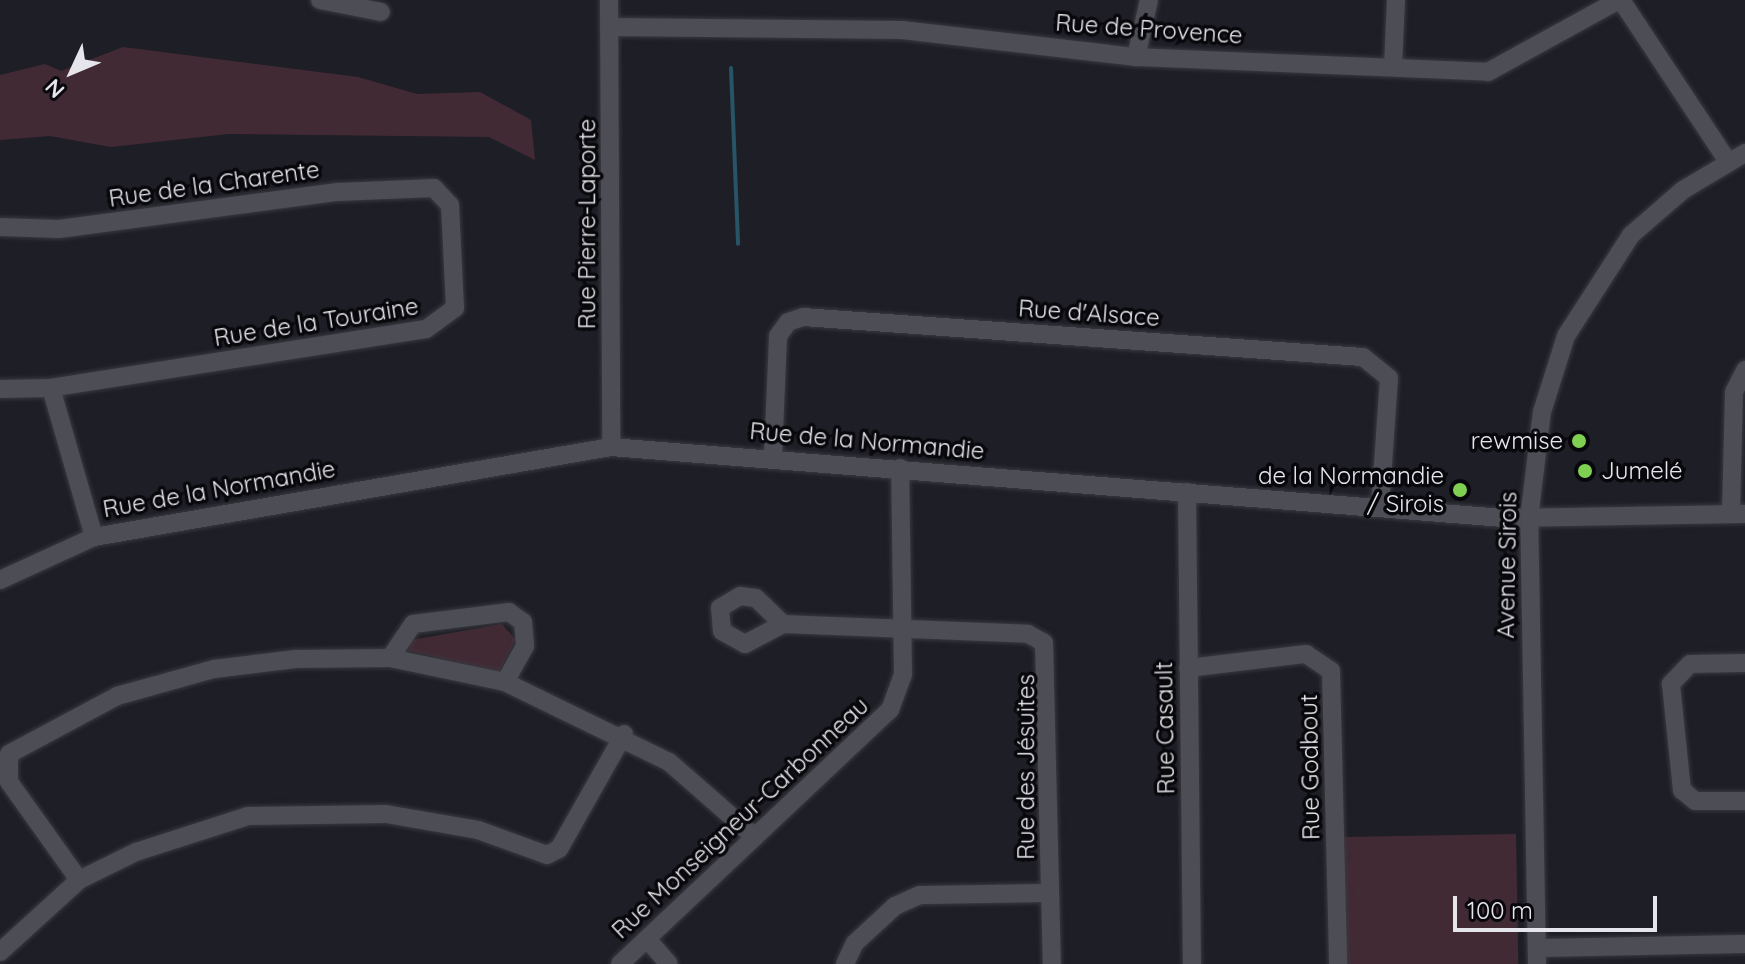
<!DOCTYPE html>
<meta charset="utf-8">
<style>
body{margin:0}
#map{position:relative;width:1745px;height:964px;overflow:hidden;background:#1e1e26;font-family:Quicksand,sans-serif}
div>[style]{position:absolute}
.green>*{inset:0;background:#422a35;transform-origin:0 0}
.stream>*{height:4px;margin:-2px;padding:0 2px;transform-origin:2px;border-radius:2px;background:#275467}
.roads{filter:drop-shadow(0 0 2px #39393f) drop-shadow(0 0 2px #39393f)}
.minor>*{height:18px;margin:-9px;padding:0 9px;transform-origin:9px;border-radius:9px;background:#4d4d56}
.dots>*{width:22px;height:22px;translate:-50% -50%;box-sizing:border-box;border:4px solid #08080c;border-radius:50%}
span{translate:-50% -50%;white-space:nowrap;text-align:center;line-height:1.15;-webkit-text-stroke:7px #08080c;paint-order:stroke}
.street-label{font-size:24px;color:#e5e5eb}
.poi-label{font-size:24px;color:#e5e5eb}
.right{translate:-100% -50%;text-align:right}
.left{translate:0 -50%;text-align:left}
.north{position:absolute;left:32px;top:32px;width:80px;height:80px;-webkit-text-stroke:6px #08080c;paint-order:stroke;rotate:226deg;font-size:22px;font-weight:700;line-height:32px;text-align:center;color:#e5e5eb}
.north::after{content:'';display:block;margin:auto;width:28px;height:36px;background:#e5e5eb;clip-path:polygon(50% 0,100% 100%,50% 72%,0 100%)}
.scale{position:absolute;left:1453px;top:896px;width:204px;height:36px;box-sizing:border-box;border:4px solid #e5e5eb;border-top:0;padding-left:10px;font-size:24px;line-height:28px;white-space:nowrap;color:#e5e5eb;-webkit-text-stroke:6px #08080c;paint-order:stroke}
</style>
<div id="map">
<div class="green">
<i style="clip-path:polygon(123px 47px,358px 77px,417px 94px,480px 92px,531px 120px,535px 160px,489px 137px,228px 134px,111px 147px,50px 136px,0 140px,0 75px,45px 64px,61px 71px)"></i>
<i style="clip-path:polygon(502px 624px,516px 640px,499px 672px,408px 651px,411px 640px)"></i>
<i style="left:1516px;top:834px;width:130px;height:172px;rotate:89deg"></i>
</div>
<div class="stream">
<i style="left:731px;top:68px;width:176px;rotate:87.7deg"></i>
</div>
<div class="roads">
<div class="minor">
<i style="left:320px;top:0;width:62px;rotate:11.1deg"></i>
<i style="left:609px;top:0;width:447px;rotate:89.7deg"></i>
<i style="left:1621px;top:0;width:192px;rotate:56.5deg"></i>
<i style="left:609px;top:27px;width:293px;rotate:0.6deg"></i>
<i style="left:902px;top:30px;width:236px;rotate:6.6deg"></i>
<i style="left:1136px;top:57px;width:352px;rotate:2.4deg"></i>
<i style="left:1488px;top:72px;width:149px;rotate:-28.8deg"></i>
<i style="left:1136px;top:57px;width:58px;rotate:-77.2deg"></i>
<i style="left:1393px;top:66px;width:66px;rotate:-87.4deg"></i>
<i style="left:0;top:227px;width:59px;rotate:1.9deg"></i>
<i style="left:59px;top:229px;width:281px;rotate:-7.6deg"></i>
<i style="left:338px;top:192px;width:96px;rotate:-2.4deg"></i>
<i style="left:434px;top:188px;width:23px;rotate:47deg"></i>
<i style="left:450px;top:205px;width:103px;rotate:87.2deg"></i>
<i style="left:455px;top:308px;width:36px;rotate:144deg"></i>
<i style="left:426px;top:329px;width:380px;rotate:171.1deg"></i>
<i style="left:51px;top:388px;width:51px;rotate:178.9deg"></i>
<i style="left:51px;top:388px;width:155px;rotate:73.9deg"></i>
<i style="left:773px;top:456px;width:120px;rotate:-87.6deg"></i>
<i style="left:778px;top:336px;width:17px;rotate:-54deg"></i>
<i style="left:788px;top:322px;width:16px;rotate:-18deg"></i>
<i style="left:803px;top:317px;width:561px;rotate:4.09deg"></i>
<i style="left:1363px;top:357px;width:33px;rotate:39deg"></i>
<i style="left:1389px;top:378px;width:128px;rotate:94deg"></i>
<i style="left:1187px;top:492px;width:472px;rotate:89.4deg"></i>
<i style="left:1731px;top:514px;width:122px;rotate:-88.6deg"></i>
<i style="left:1734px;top:392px;width:25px;rotate:-63deg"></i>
<i style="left:0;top:580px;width:103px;rotate:-24.6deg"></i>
<i style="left:94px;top:537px;width:525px;rotate:-9.88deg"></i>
<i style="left:611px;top:447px;width:896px;rotate:4.55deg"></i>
<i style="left:1504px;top:518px;width:241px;rotate:-1deg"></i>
<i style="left:783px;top:624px;width:43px;rotate:152.2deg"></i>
<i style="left:745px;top:644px;width:26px;rotate:-151deg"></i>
<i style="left:722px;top:631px;width:23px;rotate:-95deg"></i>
<i style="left:720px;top:608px;width:23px;rotate:-31deg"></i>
<i style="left:740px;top:596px;width:16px;rotate:7deg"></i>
<i style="left:756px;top:598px;width:37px;rotate:44deg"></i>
<i style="left:783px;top:624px;width:245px;rotate:2.3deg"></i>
<i style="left:1028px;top:634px;width:18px;rotate:29deg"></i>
<i style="left:1044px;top:643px;width:321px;rotate:88.6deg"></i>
<i style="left:390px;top:658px;width:41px;rotate:-55.9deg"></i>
<i style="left:413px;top:624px;width:97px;rotate:-7.1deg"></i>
<i style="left:509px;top:612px;width:17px;rotate:36deg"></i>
<i style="left:523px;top:622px;width:24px;rotate:85deg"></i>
<i style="left:525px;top:646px;width:41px;rotate:119.1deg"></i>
<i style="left:1745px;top:663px;width:55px;rotate:179deg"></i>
<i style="left:1690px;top:664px;width:28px;rotate:134deg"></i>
<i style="left:1671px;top:684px;width:107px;rotate:84.1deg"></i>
<i style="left:1682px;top:790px;width:17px;rotate:40deg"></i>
<i style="left:1695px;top:801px;width:50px"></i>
<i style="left:1188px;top:668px;width:119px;rotate:-6.8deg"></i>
<i style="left:1306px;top:654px;width:30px;rotate:34deg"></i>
<i style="left:1331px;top:671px;width:293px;rotate:88.6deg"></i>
<i style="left:79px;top:880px;width:120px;rotate:-125.5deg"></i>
<i style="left:9px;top:782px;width:28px;rotate:-90deg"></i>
<i style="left:9px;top:754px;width:123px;rotate:-28.2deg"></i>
<i style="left:117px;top:696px;width:101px;rotate:-15.6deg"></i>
<i style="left:214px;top:669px;width:82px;rotate:-7deg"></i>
<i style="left:295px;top:659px;width:95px;rotate:-0.6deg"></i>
<i style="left:390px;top:658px;width:117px;rotate:11.8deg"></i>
<i style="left:505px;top:682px;width:182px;rotate:26deg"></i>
<i style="left:669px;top:762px;width:114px;rotate:41.1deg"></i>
<i style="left:647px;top:939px;width:33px;rotate:49deg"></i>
<i style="left:1537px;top:948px;width:208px;rotate:-1.1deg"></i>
<i style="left:0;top:952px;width:107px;rotate:-42.3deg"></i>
<i style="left:79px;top:880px;width:64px;rotate:-26.2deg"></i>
<i style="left:136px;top:852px;width:118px;rotate:-17.8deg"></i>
<i style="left:248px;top:816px;width:138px;rotate:-0.8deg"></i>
<i style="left:386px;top:814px;width:93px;rotate:9.9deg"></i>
<i style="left:478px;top:830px;width:73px;rotate:19.9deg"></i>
<i style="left:547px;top:855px;width:13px;rotate:-27deg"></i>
<i style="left:559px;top:849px;width:132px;rotate:-60.5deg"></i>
<i style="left:620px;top:964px;width:371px;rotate:-43.3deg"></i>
<i style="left:890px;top:710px;width:37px;rotate:-70deg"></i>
<i style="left:903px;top:675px;width:207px;rotate:-90.8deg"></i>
<i style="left:845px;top:964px;width:23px;rotate:-65deg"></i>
<i style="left:855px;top:943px;width:54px;rotate:-42.8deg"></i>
<i style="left:895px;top:906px;width:27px;rotate:-24deg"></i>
<i style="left:920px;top:895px;width:130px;rotate:-0.9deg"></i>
<i style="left:1537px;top:964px;width:445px;rotate:-91deg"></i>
<i style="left:1529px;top:519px;width:108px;rotate:-83.1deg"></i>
<i style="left:1542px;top:412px;width:80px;rotate:-72.5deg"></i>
<i style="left:1566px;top:336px;width:120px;rotate:-57.2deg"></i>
<i style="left:1631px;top:235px;width:69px;rotate:-40.9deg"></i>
<i style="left:1683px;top:190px;width:72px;rotate:-30.8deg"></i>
</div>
</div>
<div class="dots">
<i style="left:1579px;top:441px;background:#7fd052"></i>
<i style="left:1585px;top:471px;background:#7fd052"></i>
<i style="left:1460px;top:490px;background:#7fd052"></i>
</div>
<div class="street-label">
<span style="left:1149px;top:29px;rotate:4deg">Rue de Provence</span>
<span style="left:214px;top:184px;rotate:-8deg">Rue de la Charente</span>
<span style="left:587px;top:224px;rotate:-90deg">Rue Pierre-Laporte</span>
<span style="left:1089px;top:313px;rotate:4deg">Rue d'Alsace</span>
<span style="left:316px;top:322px;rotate:-9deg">Rue de la Touraine</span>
<span style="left:867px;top:441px;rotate:5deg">Rue de la Normandie</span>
<span style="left:219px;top:489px;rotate:-10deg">Rue de la Normandie</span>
<span style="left:1507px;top:565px;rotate:-89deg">Avenue Sirois</span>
<span style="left:1165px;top:728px;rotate:-91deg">Rue Casault</span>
<span style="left:1026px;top:767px;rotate:-90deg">Rue des Jésuites</span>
<span style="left:1310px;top:767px;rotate:-91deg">Rue Godbout</span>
<span style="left:740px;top:818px;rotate:-43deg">Rue Monseigneur-Carbonneau</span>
</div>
<div class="poi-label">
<span class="right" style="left:1563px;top:441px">rewmise</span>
<span class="left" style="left:1601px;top:471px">Jumelé</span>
<span class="right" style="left:1444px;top:490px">de la Normandie<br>/ Sirois</span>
</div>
<div class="north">N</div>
<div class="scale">100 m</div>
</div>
